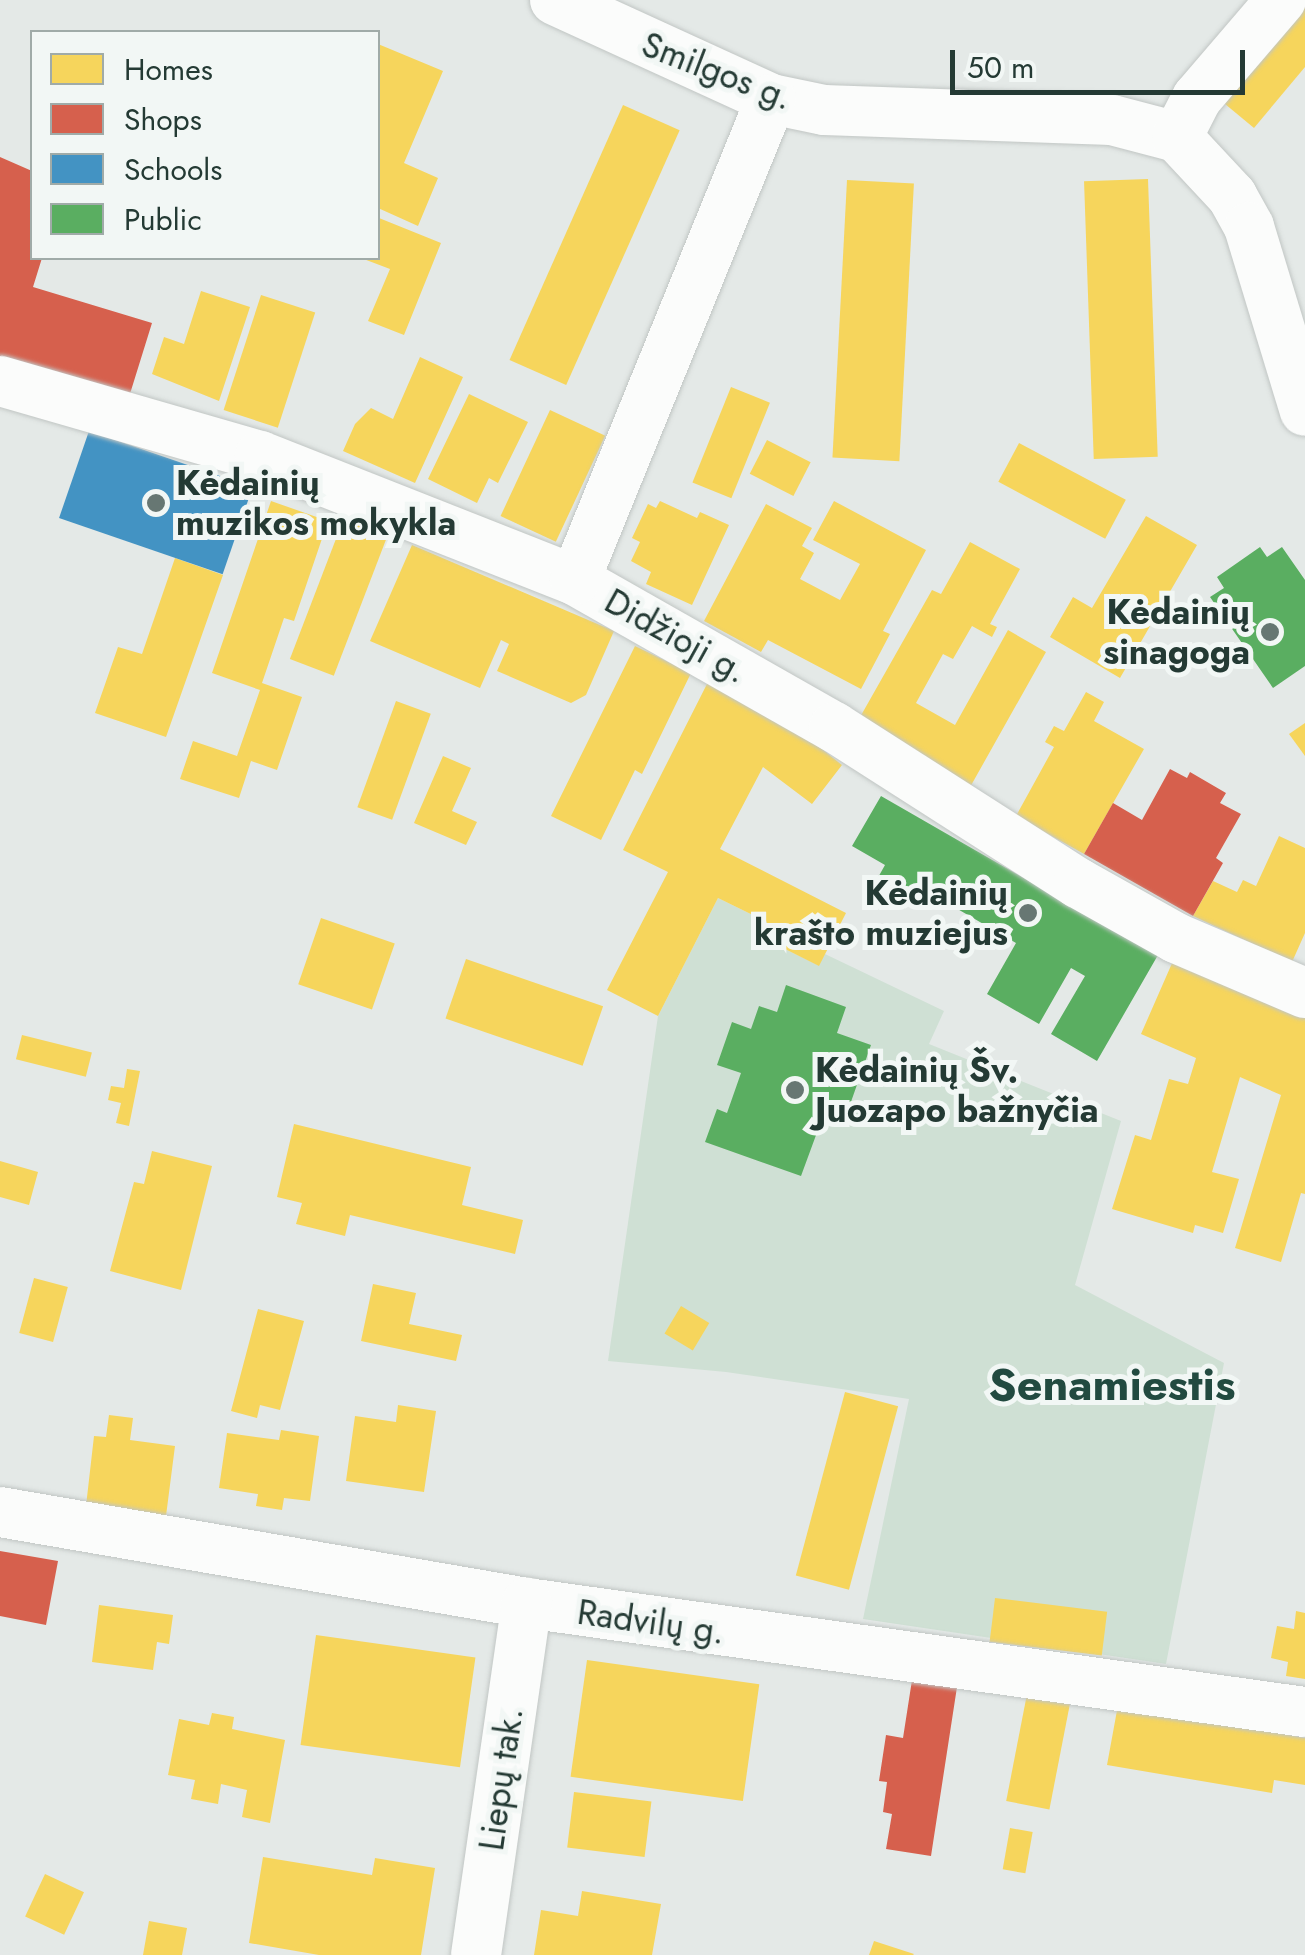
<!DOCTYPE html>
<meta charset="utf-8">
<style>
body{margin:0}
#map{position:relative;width:1305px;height:1955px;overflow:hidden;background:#e4e9e7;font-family:Jost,sans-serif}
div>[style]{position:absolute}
.green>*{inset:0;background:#cfe0d4}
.homes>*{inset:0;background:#f6d55c;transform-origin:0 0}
.shops>*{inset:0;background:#d6604d}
.schools>*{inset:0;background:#4393c3;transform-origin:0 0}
.public>*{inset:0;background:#5aae61}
.roads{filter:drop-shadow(0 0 2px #c1c6c4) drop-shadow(0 0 2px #c1c6c4)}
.minor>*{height:50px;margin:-25px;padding:0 25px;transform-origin:25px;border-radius:25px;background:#fbfcfb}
.dots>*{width:28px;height:28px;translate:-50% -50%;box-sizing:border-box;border:5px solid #f2f7f5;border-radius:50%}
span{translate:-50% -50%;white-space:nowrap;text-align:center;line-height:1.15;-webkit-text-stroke:10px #f2f7f5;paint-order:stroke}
.street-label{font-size:35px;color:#243a34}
.poi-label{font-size:35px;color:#243a34;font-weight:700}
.left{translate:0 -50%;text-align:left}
.right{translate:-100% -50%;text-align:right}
.district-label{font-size:45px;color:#224a40;font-weight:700}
.legend{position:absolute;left:30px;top:30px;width:350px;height:230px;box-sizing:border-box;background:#f2f7f5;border:2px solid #a0aba8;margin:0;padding:12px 18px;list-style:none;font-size:30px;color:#243a34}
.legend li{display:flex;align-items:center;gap:20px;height:50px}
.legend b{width:50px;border:2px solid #a0aba8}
.scale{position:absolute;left:950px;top:50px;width:295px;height:45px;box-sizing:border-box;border:5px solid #243a34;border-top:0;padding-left:12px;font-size:30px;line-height:35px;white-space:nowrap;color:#243a34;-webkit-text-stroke:8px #f2f7f5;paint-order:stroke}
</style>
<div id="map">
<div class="green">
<i style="clip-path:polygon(718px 898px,767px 922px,760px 937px,818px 965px,825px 954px,944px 1011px,929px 1044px,1121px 1121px,1075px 1285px,1224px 1363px,1166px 1664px,863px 1619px,909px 1399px,726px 1372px,608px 1361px,658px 1016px)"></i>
</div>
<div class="homes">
<i style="clip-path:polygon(1305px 0,1305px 67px,1254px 128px,1219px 99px)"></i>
<i style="clip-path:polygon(378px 44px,443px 71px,404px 163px,438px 178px,418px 226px,378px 208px)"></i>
<i style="left:623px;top:105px;width:62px;height:279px;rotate:24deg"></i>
<i style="left:1148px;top:179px;width:278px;height:64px;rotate:88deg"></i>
<i style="left:847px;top:180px;width:67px;height:278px;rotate:3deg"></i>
<i style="clip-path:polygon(379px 218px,441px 243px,404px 335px,368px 321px,390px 269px,361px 258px,378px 258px)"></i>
<i style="clip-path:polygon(201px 291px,250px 307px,219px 401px,152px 374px,164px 337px,184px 344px)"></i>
<i style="left:261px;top:295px;width:57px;height:121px;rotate:18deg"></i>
<i style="clip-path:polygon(420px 357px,463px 377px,415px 483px,343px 451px,355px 424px,371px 408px,393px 419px)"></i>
<i style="left:731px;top:387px;width:42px;height:103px;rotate:22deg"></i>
<i style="clip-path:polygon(469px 394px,528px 422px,498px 483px,489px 478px,477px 503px,428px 479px)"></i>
<i style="left:550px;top:410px;width:61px;height:117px;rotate:25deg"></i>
<i style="left:767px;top:440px;width:49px;height:38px;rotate:27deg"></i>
<i style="left:1019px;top:443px;width:121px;height:44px;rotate:28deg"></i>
<i style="clip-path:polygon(271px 501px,328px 521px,294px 621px,284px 618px,262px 683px,302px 697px,277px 770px,251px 761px,239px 798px,180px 779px,193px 741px,237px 756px,260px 690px,212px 673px)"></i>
<i style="clip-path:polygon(660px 501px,697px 518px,700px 512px,729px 525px,692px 605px,646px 584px,651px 572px,631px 561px,640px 542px,632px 538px,648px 504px,656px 508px)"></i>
<i style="clip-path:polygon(834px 501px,926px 550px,883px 631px,890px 634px,861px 689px,768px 640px,761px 652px,704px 621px,766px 504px,812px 528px,802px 546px,814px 553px,800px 579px,840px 600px,860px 564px,813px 540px)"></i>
<i style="clip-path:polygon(1146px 516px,1197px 545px,1120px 678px,1050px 637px,1073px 597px,1092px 608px)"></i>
<i style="left:344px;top:518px;width:47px;height:151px;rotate:21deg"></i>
<i style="clip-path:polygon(970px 542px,1020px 569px,990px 624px,997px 627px,992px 637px,972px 626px,953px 659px,943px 654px,916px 703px,955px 725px,1008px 630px,1046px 652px,969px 789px,855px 726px,932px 590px,941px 594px)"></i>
<i style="clip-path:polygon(412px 545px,614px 631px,586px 695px,571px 703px,497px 671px,509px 644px,501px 640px,480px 688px,370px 641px)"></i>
<i style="clip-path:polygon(175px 558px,223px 575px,166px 737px,95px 713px,118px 647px,142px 654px)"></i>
<i style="clip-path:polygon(635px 646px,691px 673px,642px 774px,635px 770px,601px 840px,551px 816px)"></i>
<i style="clip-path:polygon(708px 682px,789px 723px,842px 765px,812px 804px,763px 767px,720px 849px,846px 913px,819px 966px,759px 936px,767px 922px,718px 898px,658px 1016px,607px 990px,668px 872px,623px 850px)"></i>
<i style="clip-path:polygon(1086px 692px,1104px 702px,1094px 721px,1144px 749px,1084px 854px,1016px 816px,1054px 747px,1045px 742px,1054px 726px,1064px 731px)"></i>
<i style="left:396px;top:701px;width:37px;height:113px;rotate:20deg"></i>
<i style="clip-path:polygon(1305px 723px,1305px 756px,1289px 734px)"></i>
<i style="clip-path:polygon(443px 756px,471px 768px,452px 811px,477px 822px,466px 845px,414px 823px)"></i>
<i style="clip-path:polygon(1279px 836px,1305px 848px,1305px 933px,1292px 962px,1193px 916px,1213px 881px,1237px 892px,1243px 880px,1256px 886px)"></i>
<i style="left:321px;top:918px;width:78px;height:70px;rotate:19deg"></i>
<i style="left:466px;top:959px;width:145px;height:63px;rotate:19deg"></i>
<i style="clip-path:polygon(1173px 961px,1305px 1017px,1305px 1194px,1301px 1193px,1281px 1262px,1235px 1248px,1281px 1095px,1240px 1077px,1212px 1172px,1239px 1179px,1223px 1233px,1195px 1225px,1193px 1233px,1112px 1209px,1135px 1135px,1151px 1140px,1169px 1079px,1188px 1084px,1196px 1058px,1141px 1034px)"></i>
<i style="left:22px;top:1035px;width:72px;height:25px;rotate:14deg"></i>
<i style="clip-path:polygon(127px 1069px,140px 1071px,129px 1126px,116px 1123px,121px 1103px,108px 1100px,111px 1086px,124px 1088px)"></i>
<i style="clip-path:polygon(294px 1124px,471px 1167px,462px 1205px,523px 1220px,515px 1254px,350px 1215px,345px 1236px,296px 1224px,302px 1203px,277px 1197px)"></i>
<i style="clip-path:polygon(152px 1151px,212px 1166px,181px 1290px,110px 1271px,134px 1182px,144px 1184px)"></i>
<i style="clip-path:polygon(0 1161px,38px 1172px,29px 1205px,0 1197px)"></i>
<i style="left:34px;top:1278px;width:35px;height:57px;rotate:15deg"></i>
<i style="clip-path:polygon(373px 1284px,416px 1293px,409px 1324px,462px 1335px,456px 1361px,361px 1341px)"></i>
<i style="left:681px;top:1306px;width:33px;height:32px;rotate:31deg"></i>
<i style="clip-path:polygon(258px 1309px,304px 1321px,280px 1410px,260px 1405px,257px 1418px,231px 1411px)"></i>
<i style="left:845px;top:1392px;width:55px;height:190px;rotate:15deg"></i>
<i style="clip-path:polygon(398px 1405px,436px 1411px,424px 1492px,346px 1481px,355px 1416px,396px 1422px)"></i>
<i style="clip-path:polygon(109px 1415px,133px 1418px,130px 1440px,175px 1446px,166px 1516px,86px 1506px,94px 1436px,106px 1437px)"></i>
<i style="clip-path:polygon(281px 1430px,319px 1436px,310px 1501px,284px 1498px,282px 1510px,256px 1506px,258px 1494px,219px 1488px,227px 1433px,279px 1440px)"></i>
<i style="left:995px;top:1598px;width:113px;height:44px;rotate:7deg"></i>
<i style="clip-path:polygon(99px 1605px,173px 1615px,169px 1644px,157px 1642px,153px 1670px,92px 1662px)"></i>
<i style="clip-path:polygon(1296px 1611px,1305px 1613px,1305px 1679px,1286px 1676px,1288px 1662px,1271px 1658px,1277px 1626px,1294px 1629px)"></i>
<i style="left:316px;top:1635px;width:161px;height:111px;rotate:8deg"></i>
<i style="left:587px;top:1660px;width:174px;height:118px;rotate:8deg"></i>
<i style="left:1027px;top:1694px;width:44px;height:109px;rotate:11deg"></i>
<i style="clip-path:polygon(1118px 1705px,1305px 1738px,1305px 1785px,1274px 1780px,1272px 1793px,1107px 1765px)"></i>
<i style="clip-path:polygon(212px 1713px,234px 1717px,232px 1729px,285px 1740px,270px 1823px,242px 1817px,247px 1790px,221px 1784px,218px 1804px,191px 1799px,195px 1780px,168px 1775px,179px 1719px,209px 1725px)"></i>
<i style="left:574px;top:1792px;width:78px;height:56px;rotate:7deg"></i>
<i style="left:1010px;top:1828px;width:23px;height:42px;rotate:10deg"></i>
<i style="clip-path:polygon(263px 1857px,372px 1875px,375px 1858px,435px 1868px,421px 1955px,319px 1955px,249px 1943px)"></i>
<i style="left:45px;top:1874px;width:43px;height:47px;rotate:25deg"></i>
<i style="clip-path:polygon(582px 1891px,661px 1904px,652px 1955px,534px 1955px,541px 1910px,578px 1916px)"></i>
<i style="clip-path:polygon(149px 1921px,187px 1928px,182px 1955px,143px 1955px)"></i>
<i style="clip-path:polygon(874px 1941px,914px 1954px,913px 1955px,869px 1955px)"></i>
</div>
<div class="shops">
<i style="clip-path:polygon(0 157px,32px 171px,32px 258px,42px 258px,33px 287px,152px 323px,129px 397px,0 357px)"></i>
<i style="clip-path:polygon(1170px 769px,1187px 778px,1190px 772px,1226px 793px,1220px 803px,1241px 814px,1216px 858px,1223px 863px,1193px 916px,1084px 854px,1113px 803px,1142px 820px)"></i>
<i style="clip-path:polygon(0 1551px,58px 1561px,46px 1625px,0 1616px)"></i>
<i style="clip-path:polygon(912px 1680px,957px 1687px,931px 1856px,886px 1849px,892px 1814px,883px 1812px,887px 1782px,879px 1781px,886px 1735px,903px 1738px)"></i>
</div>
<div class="schools">
<i style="left:89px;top:431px;width:173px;height:92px;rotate:19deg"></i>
</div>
<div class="public">
<i style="clip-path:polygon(1260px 547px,1267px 557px,1282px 547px,1305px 580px,1305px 666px,1273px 688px,1210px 597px,1224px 588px,1217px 577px)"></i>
<i style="clip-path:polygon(881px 796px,1158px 955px,1097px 1061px,1051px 1034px,1085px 976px,1071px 968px,1039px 1024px,987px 994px,1016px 943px,918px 886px,904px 909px,871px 890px,885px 865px,852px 846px)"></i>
<i style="clip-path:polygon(786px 985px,846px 1007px,837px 1033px,871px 1045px,846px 1116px,826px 1108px,801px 1176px,705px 1142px,717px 1109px,727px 1113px,741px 1073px,717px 1065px,732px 1022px,751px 1029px,759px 1006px,777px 1012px)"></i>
</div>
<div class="roads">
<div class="minor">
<i style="left:555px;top:0;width:238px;rotate:24.6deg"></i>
<i style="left:771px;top:99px;width:54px;rotate:11.7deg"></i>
<i style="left:824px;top:110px;width:288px;rotate:2deg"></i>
<i style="left:1112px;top:120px;width:67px;rotate:14.7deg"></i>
<i style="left:1177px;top:137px;width:81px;rotate:47deg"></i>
<i style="left:1232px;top:196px;width:35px;rotate:61deg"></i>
<i style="left:1249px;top:227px;width:192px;rotate:73.1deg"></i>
<i style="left:1177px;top:137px;width:44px;rotate:-62.9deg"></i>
<i style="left:1197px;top:98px;width:129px;rotate:-49.4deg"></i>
<i style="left:0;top:381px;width:271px;rotate:16.1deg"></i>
<i style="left:260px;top:456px;width:339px;rotate:21.5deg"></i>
<i style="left:575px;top:580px;width:298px;rotate:29.6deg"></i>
<i style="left:834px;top:727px;width:290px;rotate:32.6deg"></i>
<i style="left:1078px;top:883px;width:112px;rotate:29.3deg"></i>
<i style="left:1176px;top:938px;width:140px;rotate:23.1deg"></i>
<i style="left:575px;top:580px;width:519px;rotate:-67.83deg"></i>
<i style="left:0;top:1512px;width:535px;rotate:9.8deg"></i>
<i style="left:527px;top:1603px;width:786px;rotate:7.98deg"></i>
<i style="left:476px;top:1955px;width:356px;rotate:-81.8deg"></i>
</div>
</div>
<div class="dots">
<i style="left:156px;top:503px;background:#677773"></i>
<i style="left:1270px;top:632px;background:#677773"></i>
<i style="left:1028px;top:913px;background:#677773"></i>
<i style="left:795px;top:1090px;background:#677773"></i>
</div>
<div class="street-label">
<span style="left:717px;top:71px;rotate:21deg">Smilgos g.</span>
<span style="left:676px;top:636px;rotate:29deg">Didžioji g.</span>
<span style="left:651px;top:1622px;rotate:8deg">Radvilų g.</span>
<span style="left:501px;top:1779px;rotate:-82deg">Liepų tak.</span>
</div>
<div class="poi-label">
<span class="left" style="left:176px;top:503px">Kėdainių<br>muzikos mokykla</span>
<span class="right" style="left:1250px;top:632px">Kėdainių<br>sinagoga</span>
<span class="right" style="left:1008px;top:913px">Kėdainių<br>krašto muziejus</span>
<span class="left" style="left:815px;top:1090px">Kėdainių Šv.<br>Juozapo bažnyčia</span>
</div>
<div class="district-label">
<span style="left:1112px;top:1385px">Senamiestis</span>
</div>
<ul class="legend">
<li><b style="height:28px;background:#f6d55c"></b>Homes</li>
<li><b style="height:28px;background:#d6604d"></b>Shops</li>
<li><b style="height:28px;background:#4393c3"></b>Schools</li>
<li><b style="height:28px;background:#5aae61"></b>Public</li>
</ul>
<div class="scale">50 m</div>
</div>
